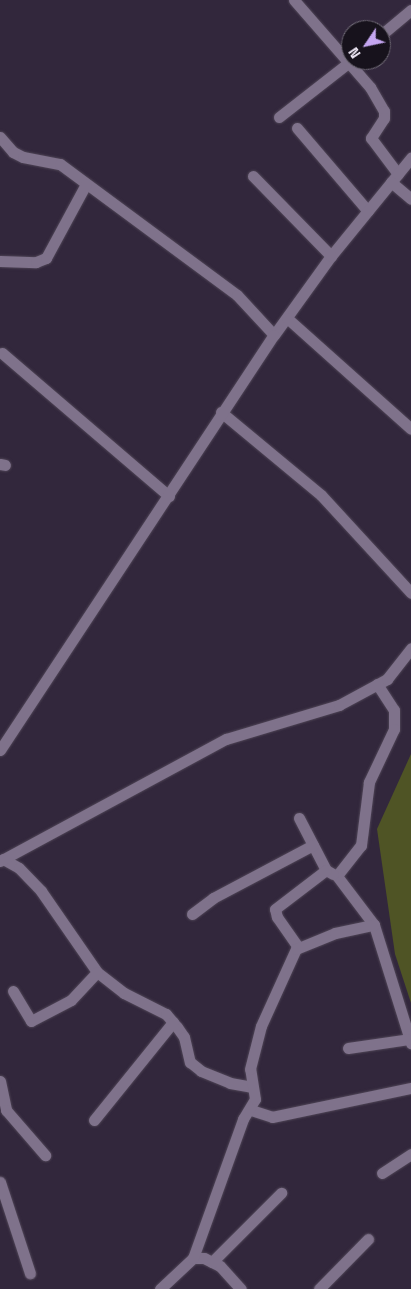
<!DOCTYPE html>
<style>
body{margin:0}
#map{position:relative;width:411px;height:1289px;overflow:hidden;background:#32273c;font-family:"Space Grotesk",sans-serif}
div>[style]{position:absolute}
.green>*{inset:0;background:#4f5425}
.roads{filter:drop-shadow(0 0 1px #4f4556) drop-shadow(0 0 1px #4f4556)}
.street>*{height:11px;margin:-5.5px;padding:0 5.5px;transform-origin:5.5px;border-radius:5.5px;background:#7f728b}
span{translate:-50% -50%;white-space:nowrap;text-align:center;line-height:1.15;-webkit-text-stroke:5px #17121c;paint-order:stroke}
.north{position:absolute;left:341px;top:20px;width:50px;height:50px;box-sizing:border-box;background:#17121c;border:1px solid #706a76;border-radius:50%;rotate:236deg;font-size:14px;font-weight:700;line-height:20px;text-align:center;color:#f5eefc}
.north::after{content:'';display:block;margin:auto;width:18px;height:22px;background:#c5a6f1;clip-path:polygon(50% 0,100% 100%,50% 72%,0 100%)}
</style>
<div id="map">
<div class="green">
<i style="clip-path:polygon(411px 754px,411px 1003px,395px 954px,377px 829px)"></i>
</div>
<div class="roads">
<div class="street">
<i style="left:294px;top:0;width:116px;rotate:48.9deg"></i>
<i style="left:370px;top:87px;width:28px;rotate:60deg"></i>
<i style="left:384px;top:111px;width:7px;rotate:90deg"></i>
<i style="left:384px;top:118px;width:24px;rotate:123deg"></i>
<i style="left:371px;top:138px;width:45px;rotate:53.1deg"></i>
<i style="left:381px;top:35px;width:39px;rotate:-40deg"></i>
<i style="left:279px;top:117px;width:93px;rotate:-38deg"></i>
<i style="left:297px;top:128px;width:109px;rotate:49.5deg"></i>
<i style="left:0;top:137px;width:20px;rotate:49deg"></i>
<i style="left:13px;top:152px;width:11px;rotate:27deg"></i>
<i style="left:23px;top:157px;width:38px;rotate:11deg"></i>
<i style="left:60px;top:164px;width:220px;rotate:36.5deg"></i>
<i style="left:237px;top:295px;width:54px;rotate:47.2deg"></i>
<i style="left:274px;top:335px;width:97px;rotate:-54.2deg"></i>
<i style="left:331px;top:256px;width:127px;rotate:-50.8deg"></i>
<i style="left:253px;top:176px;width:112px;rotate:45.7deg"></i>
<i style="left:391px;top:182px;width:26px;rotate:40deg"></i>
<i style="left:0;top:261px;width:36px;rotate:2deg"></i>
<i style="left:36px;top:262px;width:11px;rotate:-22deg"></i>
<i style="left:46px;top:258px;width:84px;rotate:-61.6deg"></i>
<i style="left:287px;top:318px;width:166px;rotate:41.8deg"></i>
<i style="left:2px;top:353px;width:220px;rotate:40.6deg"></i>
<i style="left:221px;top:412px;width:130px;rotate:39.7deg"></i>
<i style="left:321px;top:495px;width:133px;rotate:47.4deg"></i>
<i style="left:0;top:464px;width:5px;rotate:11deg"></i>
<i style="left:377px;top:684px;width:31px;rotate:57deg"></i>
<i style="left:394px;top:710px;width:19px;rotate:90deg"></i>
<i style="left:394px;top:729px;width:59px;rotate:115.3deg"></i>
<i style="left:369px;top:782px;width:64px;rotate:97.2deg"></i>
<i style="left:361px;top:845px;width:39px;rotate:128deg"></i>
<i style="left:337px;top:876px;width:61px;rotate:52.9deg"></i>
<i style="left:374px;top:925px;width:124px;rotate:72.6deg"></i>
<i style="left:0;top:750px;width:497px;rotate:-56.6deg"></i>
<i style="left:299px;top:818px;width:59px;rotate:62.6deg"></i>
<i style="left:326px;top:870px;width:8px;rotate:30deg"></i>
<i style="left:3px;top:859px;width:18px;rotate:29deg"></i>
<i style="left:19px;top:868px;width:32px;rotate:46deg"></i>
<i style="left:41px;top:891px;width:98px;rotate:55.3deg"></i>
<i style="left:97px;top:972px;width:34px;rotate:38deg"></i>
<i style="left:124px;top:993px;width:47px;rotate:26.6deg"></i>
<i style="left:166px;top:1014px;width:17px;rotate:50deg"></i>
<i style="left:177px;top:1027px;width:12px;rotate:55deg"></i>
<i style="left:184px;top:1037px;width:26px;rotate:77deg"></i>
<i style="left:190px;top:1062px;width:14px;rotate:39deg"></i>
<i style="left:201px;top:1071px;width:31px;rotate:22deg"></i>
<i style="left:230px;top:1083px;width:23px;rotate:10deg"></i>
<i style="left:0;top:861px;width:257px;rotate:-28.4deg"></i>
<i style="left:226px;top:739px;width:118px;rotate:-16.7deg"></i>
<i style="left:339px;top:705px;width:55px;rotate:-28.4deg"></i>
<i style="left:387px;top:679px;width:39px;rotate:-52deg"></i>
<i style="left:192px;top:914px;width:26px;rotate:-37deg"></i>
<i style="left:213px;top:898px;width:113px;rotate:-27.9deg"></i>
<i style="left:298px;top:947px;width:37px;rotate:-125deg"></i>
<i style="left:277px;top:917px;width:8px;rotate:-104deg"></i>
<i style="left:275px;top:909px;width:64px;rotate:-37.4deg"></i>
<i style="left:13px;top:991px;width:35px;rotate:59deg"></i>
<i style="left:31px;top:1021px;width:45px;rotate:-27.7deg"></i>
<i style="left:71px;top:1000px;width:38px;rotate:-47deg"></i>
<i style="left:348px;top:1048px;width:63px;rotate:-8.3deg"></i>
<i style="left:0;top:1081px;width:30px;rotate:78deg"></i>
<i style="left:6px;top:1110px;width:60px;rotate:49.1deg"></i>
<i style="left:251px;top:1110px;width:22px;rotate:18deg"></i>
<i style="left:272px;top:1117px;width:142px;rotate:-11.8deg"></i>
<i style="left:94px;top:1120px;width:126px;rotate:-51.1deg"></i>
<i style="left:382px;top:1173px;width:35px;rotate:-33deg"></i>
<i style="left:0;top:1182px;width:96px;rotate:71.8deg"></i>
<i style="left:193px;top:1258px;width:11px"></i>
<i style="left:204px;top:1258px;width:18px;rotate:27deg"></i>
<i style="left:220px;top:1266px;width:31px;rotate:48deg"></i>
<i style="left:212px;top:1262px;width:98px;rotate:-45deg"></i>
<i style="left:160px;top:1289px;width:45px;rotate:-43.2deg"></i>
<i style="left:193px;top:1258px;width:148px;rotate:-70.2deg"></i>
<i style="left:243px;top:1119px;width:23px;rotate:-59deg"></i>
<i style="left:255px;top:1099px;width:30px;rotate:-99deg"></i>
<i style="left:250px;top:1069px;width:44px;rotate:-75.7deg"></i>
<i style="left:261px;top:1026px;width:85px;rotate:-65.6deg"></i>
<i style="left:296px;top:949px;width:42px;rotate:-22.3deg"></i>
<i style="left:335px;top:933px;width:40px;rotate:-12deg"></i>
<i style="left:319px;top:1289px;width:70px;rotate:-45.6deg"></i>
</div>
</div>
<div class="north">N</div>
</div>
